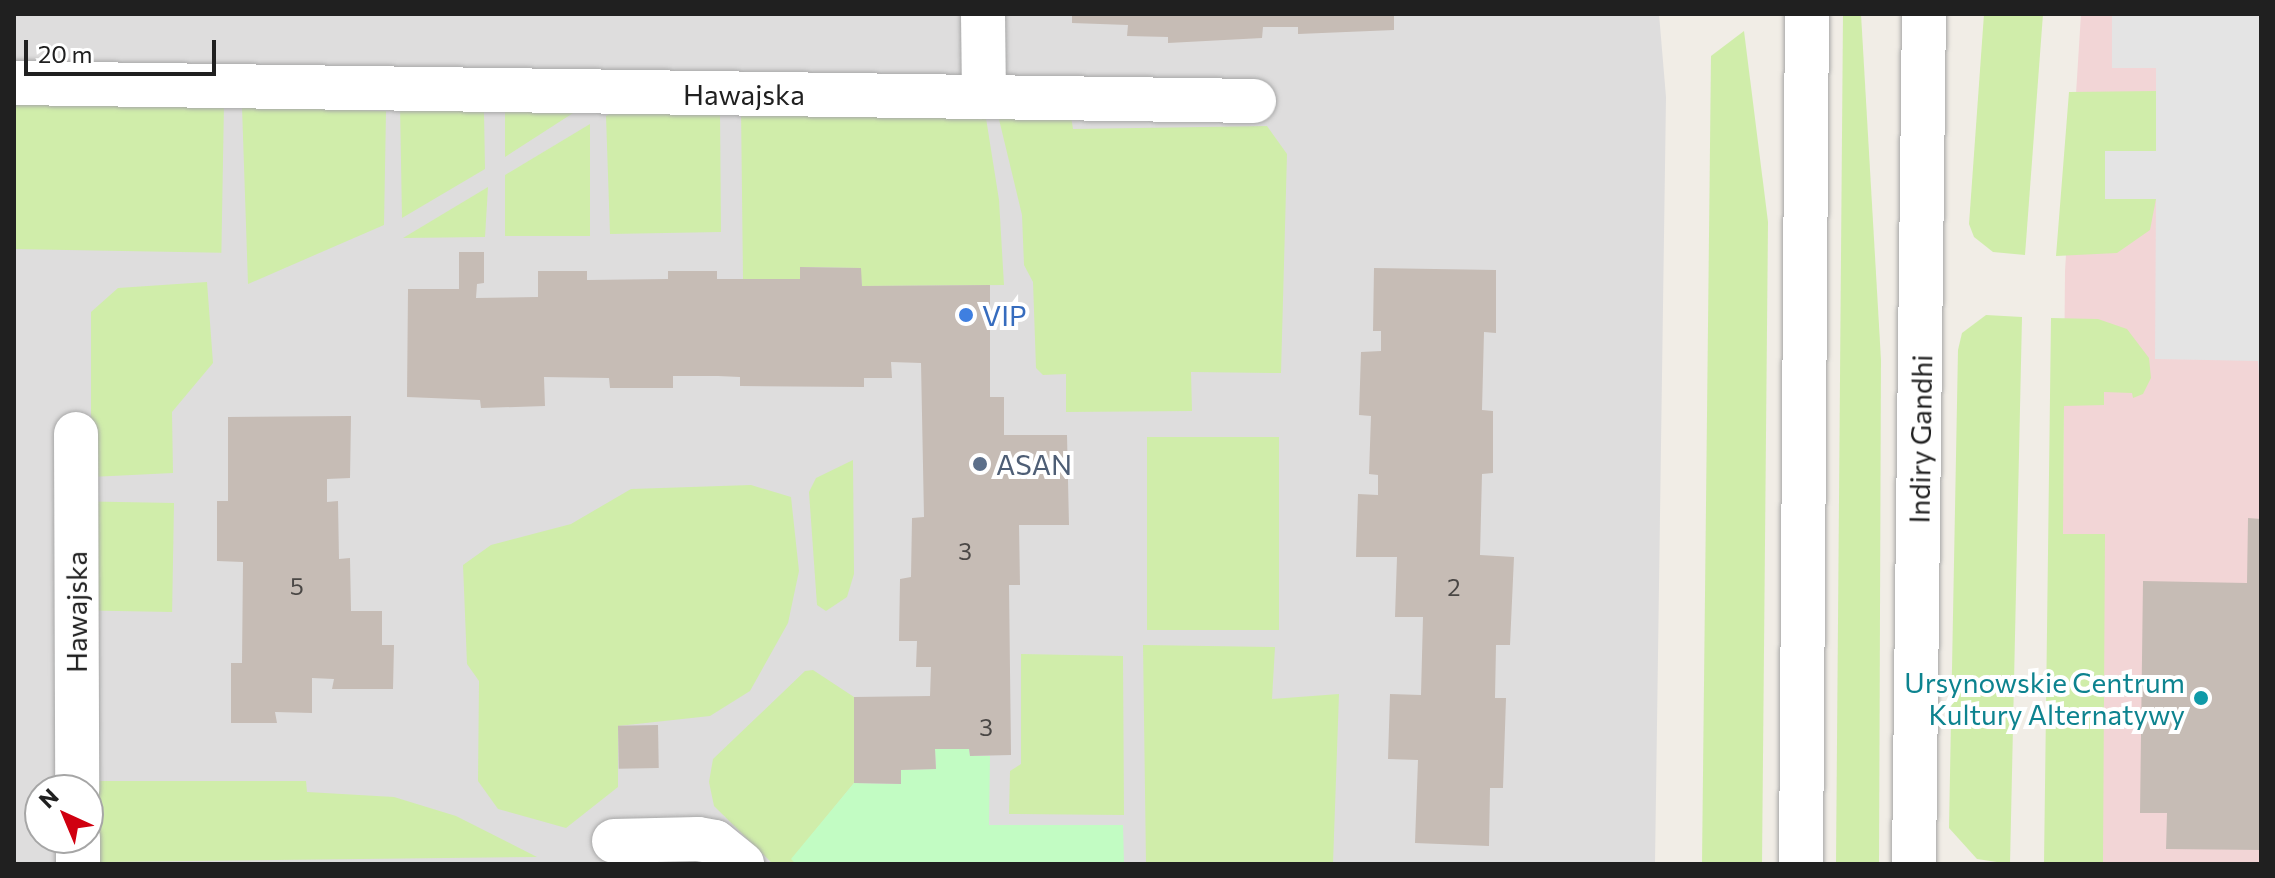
<!DOCTYPE html>
<style>
body{margin:0}
#map{position:relative;width:2275px;height:878px;overflow:hidden;background:#f1ede6;font-family:Commissioner,sans-serif}
div>[style]{position:absolute}
.residential>*{inset:0;background:#dedddd}
.commercial>*{inset:0;background:#f2d5d6}
.grass>*{inset:0;background:#d0edaa;transform-origin:0 0}
.park>*{inset:0;background:#c2fcc3}
.parking>*{inset:0;background:#e4e4e4}
.building>*{inset:0;background:#c6bcb5;transform-origin:0 0}
.roads{filter:drop-shadow(0 0 2px #a7a7a7) drop-shadow(0 0 2px #a7a7a7)}
.minor>*{height:44px;margin:-22px;padding:0 22px;transform-origin:22px;border-radius:22px;background:#fff}
.dots>*{width:22px;height:22px;translate:-50% -50%;box-sizing:border-box;border:4px solid #fff;border-radius:50%}
span{translate:-50% -50%;white-space:nowrap;text-align:center;line-height:1.15;-webkit-text-stroke:8px #fff;paint-order:stroke}
.number-label{font-size:24px;color:#4a4745}
.number-label span{-webkit-text-stroke-width:0}
.street-label{font-size:28px;color:#202020}
.shop-label{font-size:28px;color:#366cbe}
.left{translate:0 -50%;text-align:left}
.service-label{font-size:28px;color:#4e5e75}
.culture-label{font-size:28px;color:#0d838f}
.right{translate:-100% -50%;text-align:right}
.frame{position:absolute;inset:0;border:16px solid #202020;pointer-events:none}
.north{position:absolute;left:24px;top:774px;width:80px;height:80px;box-sizing:border-box;background:#fff;border:2px solid #a6a6a6;border-radius:50%;rotate:316deg;font-size:22px;font-weight:700;line-height:32px;text-align:center;color:#202020}
.north::after{content:'';display:block;margin:auto;width:28px;height:36px;background:#d00010;clip-path:polygon(50% 0,100% 100%,50% 72%,0 100%)}
.scale{position:absolute;left:24px;top:40px;width:192px;height:36px;box-sizing:border-box;border:4px solid #202020;border-top:0;padding-left:10px;font-size:24px;line-height:28px;white-space:nowrap;color:#202020;-webkit-text-stroke:6px #fff;paint-order:stroke}
</style>
<div id="map">
<div class="residential">
<i style="clip-path:polygon(evenodd,14px 14px,1659px 14px,1666px 97px,1655px 864px,14px 864px,14px 14px,40px 790px,88px 790px,88px 838px,40px 838px,40px 790px)"></i>
</div>
<div class="commercial">
<i style="clip-path:polygon(2081px 14px,2261px 14px,2261px 864px,2060px 864px,2065px 271px)"></i>
</div>
<div class="grass">
<i style="clip-path:polygon(1843px 14px,1861px 14px,1881px 360px,1879px 864px,1836px 864px)"></i>
<i style="clip-path:polygon(1984px 14px,2043px 14px,2025px 255px,1993px 252px,1974px 237px,1969px 224px)"></i>
<i style="clip-path:polygon(1744px 31px,1768px 222px,1762px 864px,1702px 864px,1711px 56px)"></i>
<i style="clip-path:polygon(2156px 91px,2156px 151px,2106px 151px,2156px 199px,2150px 230px,2117px 253px,2056px 256px,2069px 92px)"></i>
<i style="left:14px;top:101px;width:210px;height:148px;rotate:1deg"></i>
<i style="clip-path:polygon(400px 105px,484px 112px,485px 169px,402px 218px)"></i>
<i style="clip-path:polygon(505px 106px,584px 106px,505px 157px)"></i>
<i style="clip-path:polygon(622px 106px,720px 110px,721px 232px,610px 234px,606px 116px)"></i>
<i style="clip-path:polygon(242px 107px,386px 111px,384px 225px,248px 284px)"></i>
<i style="clip-path:polygon(741px 108px,986px 118px,999px 200px,1004px 285px,862px 286px,860px 268px,800px 267px,800px 279px,743px 279px)"></i>
<i style="clip-path:polygon(1070px 110px,1073px 129px,1267px 126px,1287px 154px,1281px 373px,1191px 372px,1192px 411px,1066px 412px,1066px 374px,1043px 375px,1036px 368px,1033px 282px,1024px 265px,1022px 215px,997px 111px)"></i>
<i style="clip-path:polygon(590px 124px,590px 236px,505px 236px,505px 175px)"></i>
<i style="clip-path:polygon(488px 187px,485px 237px,403px 238px)"></i>
<i style="clip-path:polygon(207px 282px,213px 363px,172px 412px,173px 473px,91px 477px,91px 312px,118px 288px)"></i>
<i style="clip-path:polygon(1986px 315px,2022px 317px,2010px 864px,1977px 859px,1949px 828px,1958px 350px,1962px 333px)"></i>
<i style="clip-path:polygon(2051px 318px,2098px 319px,2127px 329px,2149px 358px,2151px 378px,2143px 394px,2133px 398px,2132px 393px,2104px 392px,2104px 405px,2064px 406px,2063px 534px,2105px 534px,2103px 863px,2044px 864px)"></i>
<i style="left:1147px;top:437px;width:132px;height:193px"></i>
<i style="clip-path:polygon(853px 460px,854px 574px,847px 597px,826px 611px,817px 605px,809px 492px,816px 478px)"></i>
<i style="clip-path:polygon(751px 485px,791px 497px,799px 571px,788px 623px,750px 691px,710px 716px,618px 726px,618px 787px,566px 828px,498px 809px,478px 781px,479px 681px,467px 664px,463px 565px,491px 545px,571px 524px,631px 489px)"></i>
<i style="left:174px;top:503px;width:109px;height:82px;rotate:91deg"></i>
<i style="clip-path:polygon(1143px 645px,1275px 647px,1272px 699px,1339px 694px,1333px 864px,1146px 864px)"></i>
<i style="clip-path:polygon(1021px 654px,1123px 656px,1124px 815px,1009px 814px,1010px 771px,1021px 764px)"></i>
<i style="clip-path:polygon(813px 670px,854px 697px,854px 783px,792px 859px,796px 864px,773px 864px,714px 806px,709px 782px,713px 759px,805px 671px)"></i>
<i style="clip-path:polygon(94px 781px,306px 781px,307px 792px,394px 797px,456px 816px,537px 857px,99px 862px,94px 855px)"></i>
</div>
<div class="park">
<i style="clip-path:polygon(935px 749px,969px 749px,970px 756px,990px 756px,989px 825px,1123px 825px,1124px 864px,796px 864px,791px 859px,854px 783px,900px 784px,901px 770px,936px 769px)"></i>
</div>
<div class="parking">
<i style="clip-path:polygon(2112px 14px,2261px 14px,2261px 404px,2258px 361px,2155px 359px,2156px 199px,2105px 199px,2105px 151px,2156px 151px,2156px 68px,2112px 68px)"></i>
</div>
<div class="building">
<i style="clip-path:polygon(1072px 14px,1394px 14px,1394px 30px,1298px 34px,1298px 27px,1263px 27px,1262px 38px,1168px 43px,1168px 37px,1127px 36px,1128px 25px,1072px 23px)"></i>
<i style="clip-path:polygon(459px 252px,484px 252px,484px 283px,477px 284px,476px 298px,538px 297px,538px 271px,587px 271px,587px 280px,668px 279px,668px 271px,717px 271px,717px 279px,800px 279px,800px 267px,861px 268px,862px 286px,990px 285px,990px 397px,1004px 397px,1004px 435px,1067px 435px,1069px 525px,1019px 525px,1020px 585px,1009px 585px,1011px 755px,970px 756px,969px 749px,935px 749px,936px 769px,901px 770px,901px 784px,854px 783px,854px 697px,930px 696px,931px 667px,916px 667px,917px 641px,899px 641px,900px 579px,911px 577px,912px 518px,924px 517px,921px 363px,891px 362px,892px 378px,864px 378px,864px 387px,740px 386px,740px 377px,718px 376px,673px 376px,673px 388px,610px 388px,609px 378px,544px 377px,545px 406px,481px 408px,480px 400px,407px 397px,408px 289px,459px 289px)"></i>
<i style="clip-path:polygon(1374px 268px,1496px 270px,1496px 333px,1484px 332px,1482px 410px,1493px 411px,1493px 473px,1482px 474px,1480px 555px,1514px 557px,1510px 645px,1496px 645px,1495px 698px,1506px 698px,1503px 788px,1490px 788px,1489px 846px,1415px 843px,1418px 760px,1388px 759px,1390px 694px,1421px 695px,1423px 617px,1395px 617px,1397px 557px,1356px 557px,1358px 494px,1378px 495px,1378px 475px,1369px 474px,1371px 416px,1359px 415px,1361px 352px,1381px 351px,1381px 331px,1373px 331px)"></i>
<i style="clip-path:polygon(351px 416px,350px 478px,327px 479px,327px 502px,338px 501px,339px 559px,350px 558px,351px 611px,382px 611px,382px 645px,394px 645px,393px 689px,332px 689px,334px 679px,312px 678px,312px 713px,275px 712px,277px 723px,231px 723px,231px 663px,242px 663px,243px 562px,217px 561px,217px 501px,228px 501px,228px 417px)"></i>
<i style="clip-path:polygon(2248px 518px,2261px 519px,2261px 850px,2166px 849px,2167px 813px,2140px 813px,2143px 581px,2247px 583px)"></i>
<i style="left:658px;top:725px;width:43px;height:40px;rotate:89deg"></i>
</div>
<div class="roads">
<div class="minor">
<i style="left:983px;top:14px;width:83px;rotate:89.3deg"></i>
<i style="left:14px;top:83px;width:1240px;rotate:0.83deg"></i>
<i style="left:76px;top:434px;width:356px;rotate:89.8deg"></i>
<i style="left:78px;top:838px;width:26px;rotate:90deg"></i>
<i style="left:614px;top:841px;width:84px;rotate:-1.4deg"></i>
<i style="left:698px;top:839px;width:17px;rotate:10deg"></i>
<i style="left:715px;top:842px;width:35px;rotate:39deg"></i>
<i style="left:1801px;top:864px;width:850px;rotate:-89.6deg"></i>
<i style="left:1914px;top:864px;width:850px;rotate:-89.33deg"></i>
</div>
</div>
<div class="dots">
<i style="left:966px;top:315px;background:#3f7fe0"></i>
<i style="left:980px;top:464px;background:#5c6f8a"></i>
<i style="left:2201px;top:698px;background:#0f9aa8"></i>
</div>
<div class="number-label">
<span style="left:965px;top:551px">3</span>
<span style="left:297px;top:586px">5</span>
<span style="left:1454px;top:587px">2</span>
<span style="left:986px;top:727px">3</span>
</div>
<div class="street-label">
<span style="left:744px;top:94px">Hawajska</span>
<span style="left:1920px;top:439px;rotate:-89deg">Indiry Gandhi</span>
<span style="left:76px;top:612px;rotate:-90deg">Hawajska</span>
</div>
<div class="shop-label">
<span class="left" style="left:982px;top:315px">VIP</span>
</div>
<div class="service-label">
<span class="left" style="left:996px;top:464px">ASAN</span>
</div>
<div class="culture-label">
<span class="right" style="left:2185px;top:698px">Ursynowskie Centrum<br>Kultury Alternatywy</span>
</div>
<div class="frame"></div>
<div class="north">N</div>
<div class="scale">20 m</div>
</div>
